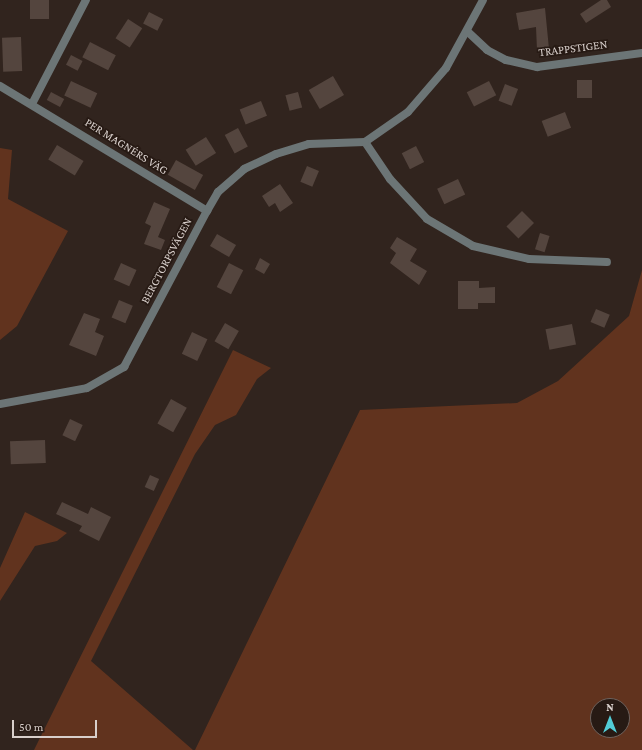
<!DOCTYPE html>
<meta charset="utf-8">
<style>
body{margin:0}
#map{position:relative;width:642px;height:750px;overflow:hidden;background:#31241e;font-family:"Crimson Pro",serif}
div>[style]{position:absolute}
.green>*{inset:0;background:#61331e}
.building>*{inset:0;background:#54453e;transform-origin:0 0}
.street>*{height:8px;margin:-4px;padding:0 4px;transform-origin:4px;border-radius:4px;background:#6c7576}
span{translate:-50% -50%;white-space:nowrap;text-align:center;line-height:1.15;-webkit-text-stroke:3.5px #271a14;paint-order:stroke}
.street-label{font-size:12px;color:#d8cfcb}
.north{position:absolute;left:590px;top:698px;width:40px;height:40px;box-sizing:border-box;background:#271a14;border:1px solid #6e625d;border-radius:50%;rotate:0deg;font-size:11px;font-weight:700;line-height:16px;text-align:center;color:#d8cfcb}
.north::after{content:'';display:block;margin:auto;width:14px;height:18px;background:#52ccd6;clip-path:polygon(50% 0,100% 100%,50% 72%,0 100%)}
.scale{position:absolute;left:12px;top:720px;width:85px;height:18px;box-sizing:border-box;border:2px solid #d8cfcb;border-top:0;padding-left:5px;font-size:12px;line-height:14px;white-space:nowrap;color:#d8cfcb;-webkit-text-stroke:3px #271a14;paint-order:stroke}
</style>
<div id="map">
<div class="green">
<i style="clip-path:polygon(0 148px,12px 150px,8px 199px,68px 231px,17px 326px,0 340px)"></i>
<i style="clip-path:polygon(evenodd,642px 270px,642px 750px,195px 750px,360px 410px,517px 403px,558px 381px,629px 316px,642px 270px,598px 706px,622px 706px,622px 730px,598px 730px,598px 706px)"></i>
<i style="clip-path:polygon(233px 350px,271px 368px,257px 379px,236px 415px,215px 425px,195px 454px,91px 661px,193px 750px,34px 750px)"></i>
<i style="clip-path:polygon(25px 512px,67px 533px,57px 541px,35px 546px,0 601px,0 568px)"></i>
</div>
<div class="building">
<i style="left:30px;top:0;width:19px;height:19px"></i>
<i style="clip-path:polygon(601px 0,607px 0,611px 7px,586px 23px,580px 14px)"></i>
<i style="clip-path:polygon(545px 8px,549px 49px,537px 50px,536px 27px,519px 30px,516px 13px)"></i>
<i style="left:149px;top:12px;width:16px;height:13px;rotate:27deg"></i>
<i style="left:128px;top:19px;width:17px;height:23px;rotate:33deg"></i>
<i style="left:21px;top:37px;width:34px;height:19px;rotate:88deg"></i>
<i style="left:90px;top:42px;width:29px;height:17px;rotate:27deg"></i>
<i style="left:71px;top:55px;width:13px;height:11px;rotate:27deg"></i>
<i style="left:333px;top:76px;width:22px;height:28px;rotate:60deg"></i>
<i style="left:577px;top:80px;width:15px;height:18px"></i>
<i style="left:71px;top:81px;width:29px;height:16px;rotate:25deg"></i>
<i style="left:489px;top:81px;width:16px;height:25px;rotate:63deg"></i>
<i style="left:505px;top:84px;width:14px;height:18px;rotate:21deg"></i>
<i style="left:51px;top:92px;width:15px;height:9px;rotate:28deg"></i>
<i style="left:298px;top:92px;width:16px;height:13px;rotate:75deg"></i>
<i style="left:261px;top:101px;width:16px;height:23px;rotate:68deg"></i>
<i style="left:565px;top:112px;width:17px;height:25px;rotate:69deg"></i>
<i style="left:238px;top:128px;width:21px;height:15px;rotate:62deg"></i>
<i style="left:206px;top:137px;width:19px;height:24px;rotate:58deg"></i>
<i style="left:57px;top:145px;width:31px;height:17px;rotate:31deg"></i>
<i style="left:416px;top:146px;width:18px;height:16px;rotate:63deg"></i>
<i style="left:176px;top:160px;width:31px;height:17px;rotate:29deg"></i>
<i style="left:307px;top:166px;width:13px;height:17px;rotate:23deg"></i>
<i style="left:458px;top:179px;width:17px;height:23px;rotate:65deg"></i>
<i style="clip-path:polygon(280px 184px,293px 203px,280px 212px,275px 203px,269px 207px,262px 196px)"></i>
<i style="clip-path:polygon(154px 202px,170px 209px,158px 237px,165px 240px,161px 250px,144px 244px,151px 226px,145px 223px)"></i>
<i style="left:522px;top:211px;width:17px;height:22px;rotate:45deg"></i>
<i style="left:540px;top:233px;width:10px;height:17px;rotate:17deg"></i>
<i style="left:217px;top:234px;width:22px;height:14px;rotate:30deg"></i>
<i style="clip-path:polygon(397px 237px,417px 249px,410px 261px,427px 271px,419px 285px,390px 263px,396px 253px,390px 248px)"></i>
<i style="clip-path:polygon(260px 258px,270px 264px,264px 274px,255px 269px)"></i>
<i style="left:121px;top:263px;width:17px;height:18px;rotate:24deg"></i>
<i style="left:229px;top:263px;width:16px;height:27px;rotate:27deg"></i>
<i style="clip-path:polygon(458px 281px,479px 281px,479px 288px,495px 287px,495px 303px,478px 303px,478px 309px,458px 309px)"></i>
<i style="left:119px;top:300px;width:15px;height:19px;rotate:23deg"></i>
<i style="left:596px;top:309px;width:15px;height:14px;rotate:23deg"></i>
<i style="clip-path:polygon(84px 313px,100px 319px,95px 332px,104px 336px,96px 356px,69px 345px)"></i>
<i style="left:225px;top:323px;width:16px;height:21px;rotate:30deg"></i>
<i style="left:572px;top:324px;width:21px;height:27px;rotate:79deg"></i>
<i style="left:192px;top:332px;width:17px;height:24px;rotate:25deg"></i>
<i style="left:171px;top:399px;width:18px;height:28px;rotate:29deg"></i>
<i style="left:70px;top:419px;width:14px;height:18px;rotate:25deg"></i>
<i style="left:45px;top:440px;width:23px;height:35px;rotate:88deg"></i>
<i style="left:150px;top:475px;width:10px;height:13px;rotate:24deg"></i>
<i style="clip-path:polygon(62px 502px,88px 514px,91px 507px,111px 517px,99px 541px,79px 531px,82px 526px,56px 514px)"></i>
</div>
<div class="street">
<i style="left:468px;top:32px;width:26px;rotate:43deg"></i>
<i style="left:487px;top:50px;width:21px;rotate:28deg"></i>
<i style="left:506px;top:60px;width:32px;rotate:13deg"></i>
<i style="left:537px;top:67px;width:106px;rotate:-7.6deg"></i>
<i style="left:0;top:86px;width:242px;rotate:31.1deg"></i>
<i style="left:32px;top:104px;width:117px;rotate:-62.6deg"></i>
<i style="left:365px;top:142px;width:45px;rotate:56deg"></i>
<i style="left:390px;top:179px;width:54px;rotate:47.2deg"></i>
<i style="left:427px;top:219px;width:53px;rotate:30.4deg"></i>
<i style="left:473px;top:246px;width:57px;rotate:13.1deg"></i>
<i style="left:529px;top:259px;width:78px;rotate:2.2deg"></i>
<i style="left:365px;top:142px;width:52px;rotate:-34.9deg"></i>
<i style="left:408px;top:112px;width:58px;rotate:-49.2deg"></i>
<i style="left:446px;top:68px;width:77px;rotate:-61.4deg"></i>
<i style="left:0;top:404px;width:88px;rotate:-10.4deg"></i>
<i style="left:87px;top:388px;width:43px;rotate:-29.6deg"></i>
<i style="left:124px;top:367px;width:177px;rotate:-62deg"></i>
<i style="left:207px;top:211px;width:22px;rotate:-60deg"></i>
<i style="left:218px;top:192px;width:35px;rotate:-41deg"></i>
<i style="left:244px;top:169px;width:35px;rotate:-25deg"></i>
<i style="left:276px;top:154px;width:34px;rotate:-17deg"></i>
<i style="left:309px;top:144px;width:56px;rotate:-2deg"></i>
</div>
<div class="street-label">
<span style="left:573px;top:49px;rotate:-7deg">TRAPPSTIGEN</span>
<span style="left:126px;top:147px;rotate:32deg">PER MAGNÉRS VÄG</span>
<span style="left:167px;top:261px;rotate:-62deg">BERGTORPSVÄGEN</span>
</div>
<div class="north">N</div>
<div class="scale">50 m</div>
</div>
